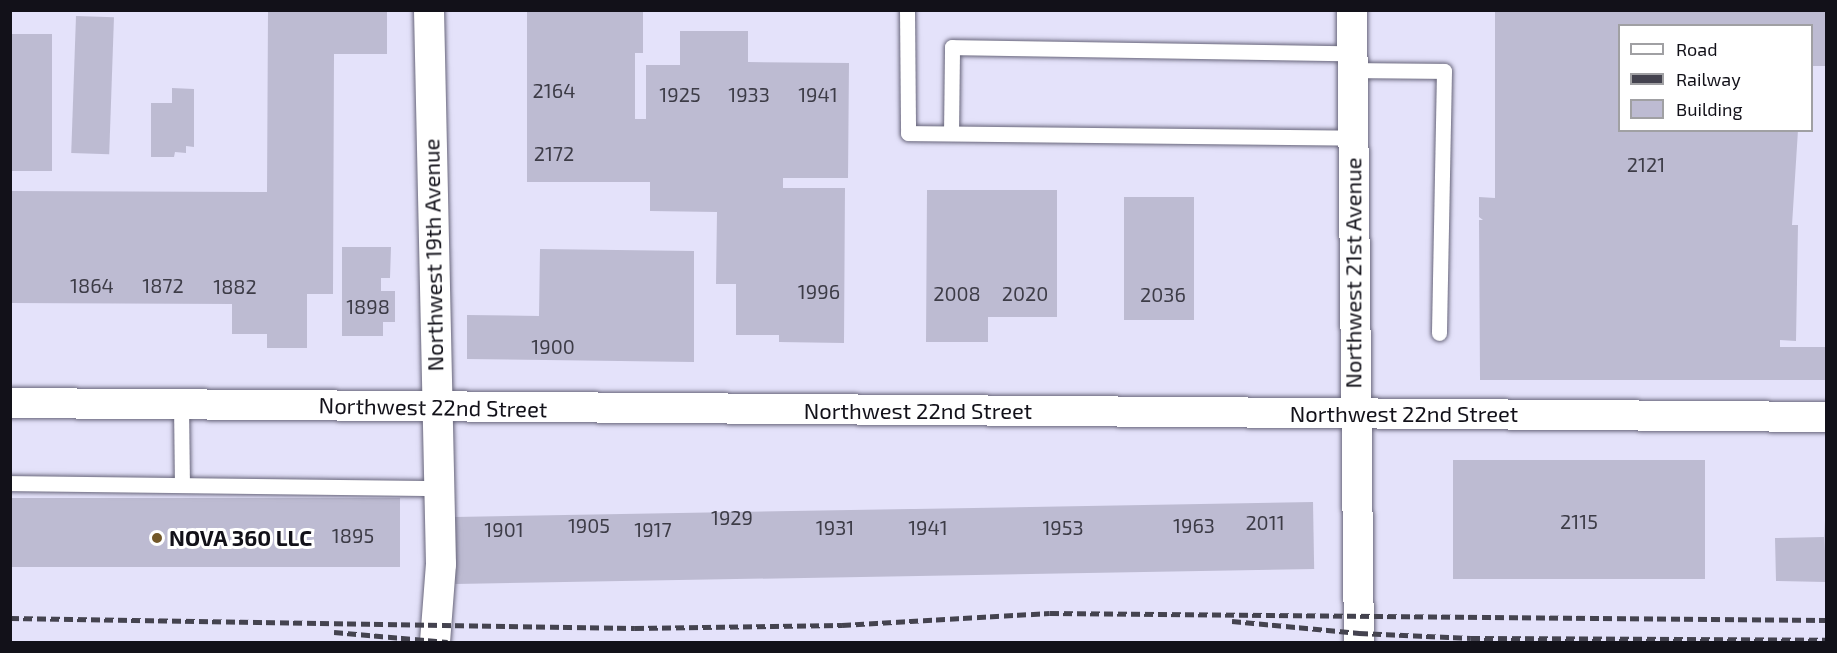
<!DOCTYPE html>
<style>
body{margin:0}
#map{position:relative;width:1837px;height:653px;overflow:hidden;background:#e4e2fa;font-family:"Exo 2",sans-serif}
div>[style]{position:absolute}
.building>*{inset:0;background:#bdbbd2;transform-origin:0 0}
.roads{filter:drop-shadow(0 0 2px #67657a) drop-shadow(0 0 2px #67657a)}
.lane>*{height:15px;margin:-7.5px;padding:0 7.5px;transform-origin:7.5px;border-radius:7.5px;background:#fff}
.street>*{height:30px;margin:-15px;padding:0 15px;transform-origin:15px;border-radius:15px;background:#fff}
.rail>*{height:4.5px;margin-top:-2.25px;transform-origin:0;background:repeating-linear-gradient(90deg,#44434f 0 9px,transparent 0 13.5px)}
.dots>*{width:16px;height:16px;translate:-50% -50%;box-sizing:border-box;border:3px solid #fff;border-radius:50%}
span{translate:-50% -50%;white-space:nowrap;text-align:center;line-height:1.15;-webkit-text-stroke:6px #fff;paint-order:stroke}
.number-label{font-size:20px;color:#3d3c47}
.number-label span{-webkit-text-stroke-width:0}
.street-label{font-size:22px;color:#121119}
.poi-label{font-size:22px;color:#121119;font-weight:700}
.left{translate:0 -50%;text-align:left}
.frame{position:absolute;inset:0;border:12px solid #121119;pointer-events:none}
.legend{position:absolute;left:1618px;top:24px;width:195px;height:108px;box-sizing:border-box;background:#fff;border:2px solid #a0a0a3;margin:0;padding:8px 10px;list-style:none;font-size:18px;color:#121119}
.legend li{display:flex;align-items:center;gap:12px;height:30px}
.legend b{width:30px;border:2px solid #a0a0a3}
</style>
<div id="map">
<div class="building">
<i style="clip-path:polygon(268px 10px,387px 10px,387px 54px,334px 54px,333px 294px,307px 294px,307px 348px,267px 348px,267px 334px,232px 334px,232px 304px,10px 303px,10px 191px,267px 192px)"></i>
<i style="clip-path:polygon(527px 10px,643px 10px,643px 53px,635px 53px,635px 119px,646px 119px,646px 65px,680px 65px,680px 31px,748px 31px,748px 62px,849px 63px,848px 178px,783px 178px,783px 188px,845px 188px,844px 343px,779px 342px,779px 335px,736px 335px,736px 284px,716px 284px,717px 212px,650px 211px,650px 182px,527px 182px)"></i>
<i style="clip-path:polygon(1495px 10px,1826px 10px,1826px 66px,1812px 66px,1812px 26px,1620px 26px,1620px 130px,1798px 130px,1792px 225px,1798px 225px,1796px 341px,1780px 340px,1780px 347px,1826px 347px,1826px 380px,1480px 380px,1479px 220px,1483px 220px,1479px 217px,1479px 197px,1495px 198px)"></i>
<i style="left:76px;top:16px;width:38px;height:137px;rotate:2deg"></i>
<i style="left:52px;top:34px;width:137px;height:42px;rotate:90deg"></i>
<i style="clip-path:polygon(172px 88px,194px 89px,194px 147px,186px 146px,186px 153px,175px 152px,174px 157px,151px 157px,151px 103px,172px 103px)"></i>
<i style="clip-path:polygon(927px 190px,1057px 190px,1057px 317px,988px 317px,988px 342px,926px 342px)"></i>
<i style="left:1124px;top:197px;width:70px;height:123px"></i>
<i style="clip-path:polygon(342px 247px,391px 247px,390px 278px,381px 278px,381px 291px,395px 291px,395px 322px,383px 322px,383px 336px,342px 336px)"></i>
<i style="clip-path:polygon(540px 249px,694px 251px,694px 362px,467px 359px,467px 315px,539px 316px)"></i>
<i style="left:1705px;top:460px;width:119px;height:252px;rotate:90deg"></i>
<i style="left:10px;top:498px;width:390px;height:69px"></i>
<i style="left:1313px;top:502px;width:67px;height:859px;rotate:89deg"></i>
<i style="clip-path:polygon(1824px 520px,1826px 582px,1776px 581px,1775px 538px,1824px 537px)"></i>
</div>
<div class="roads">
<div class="lane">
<i style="left:907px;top:10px;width:123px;rotate:89.5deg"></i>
<i style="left:908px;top:133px;width:445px;rotate:0.6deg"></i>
<i style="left:1352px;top:70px;width:92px;rotate:0.6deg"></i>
<i style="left:1444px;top:71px;width:262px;rotate:91.1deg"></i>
<i style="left:951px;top:133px;width:86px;rotate:-89.3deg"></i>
<i style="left:952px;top:47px;width:400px;rotate:0.9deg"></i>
<i style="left:181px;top:405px;width:80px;rotate:89.3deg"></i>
<i style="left:10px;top:483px;width:428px;rotate:0.7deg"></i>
</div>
<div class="street">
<i style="left:429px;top:10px;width:554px;rotate:88.76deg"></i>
<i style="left:441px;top:564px;width:78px;rotate:94.4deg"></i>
<i style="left:1352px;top:10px;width:632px;rotate:89.37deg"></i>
<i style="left:10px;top:403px;width:1816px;rotate:0.44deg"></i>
</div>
</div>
<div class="rail">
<i style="left:10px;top:618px;width:625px;rotate:0.92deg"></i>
<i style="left:635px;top:628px;width:207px;rotate:-0.8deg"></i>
<i style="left:842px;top:625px;width:208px;rotate:-3.3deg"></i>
<i style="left:1050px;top:613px;width:776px;rotate:0.52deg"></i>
<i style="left:1232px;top:621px;width:128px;rotate:5.4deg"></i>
<i style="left:1359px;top:633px;width:112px;rotate:2.6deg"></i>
<i style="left:1471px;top:638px;width:355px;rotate:0.3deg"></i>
<i style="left:334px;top:632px;width:114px;rotate:5deg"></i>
</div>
<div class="dots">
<i style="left:157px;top:538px;background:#725729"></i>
</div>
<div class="number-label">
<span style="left:554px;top:90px">2164</span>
<span style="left:680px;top:94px">1925</span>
<span style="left:749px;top:94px">1933</span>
<span style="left:818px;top:94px">1941</span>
<span style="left:554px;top:153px">2172</span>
<span style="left:1646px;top:164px">2121</span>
<span style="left:92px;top:285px">1864</span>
<span style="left:163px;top:285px">1872</span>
<span style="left:235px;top:286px">1882</span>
<span style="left:819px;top:291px">1996</span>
<span style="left:957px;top:293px">2008</span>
<span style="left:1025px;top:293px">2020</span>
<span style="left:1163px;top:294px">2036</span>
<span style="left:368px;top:306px">1898</span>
<span style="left:553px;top:346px">1900</span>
<span style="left:732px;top:517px">1929</span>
<span style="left:1579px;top:521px">2115</span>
<span style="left:1265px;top:522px">2011</span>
<span style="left:589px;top:525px">1905</span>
<span style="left:1194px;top:525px">1963</span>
<span style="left:835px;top:527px">1931</span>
<span style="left:928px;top:527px">1941</span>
<span style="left:1063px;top:527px">1953</span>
<span style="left:504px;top:529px">1901</span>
<span style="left:653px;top:529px">1917</span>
<span style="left:353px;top:535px">1895</span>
</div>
<div class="street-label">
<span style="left:433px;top:255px;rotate:-91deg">Northwest 19th Avenue</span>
<span style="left:1353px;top:273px;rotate:-90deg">Northwest 21st Avenue</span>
<span style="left:433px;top:407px;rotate:1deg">Northwest 22nd Street</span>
<span style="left:918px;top:411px">Northwest 22nd Street</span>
<span style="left:1404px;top:414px">Northwest 22nd Street</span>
</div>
<div class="poi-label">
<span class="left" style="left:169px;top:538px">NOVA 360 LLC</span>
</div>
<div class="frame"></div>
<ul class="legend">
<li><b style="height:8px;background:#fff"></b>Road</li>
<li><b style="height:8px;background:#44434f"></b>Railway</li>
<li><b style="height:16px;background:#bdbbd2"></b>Building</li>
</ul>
</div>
